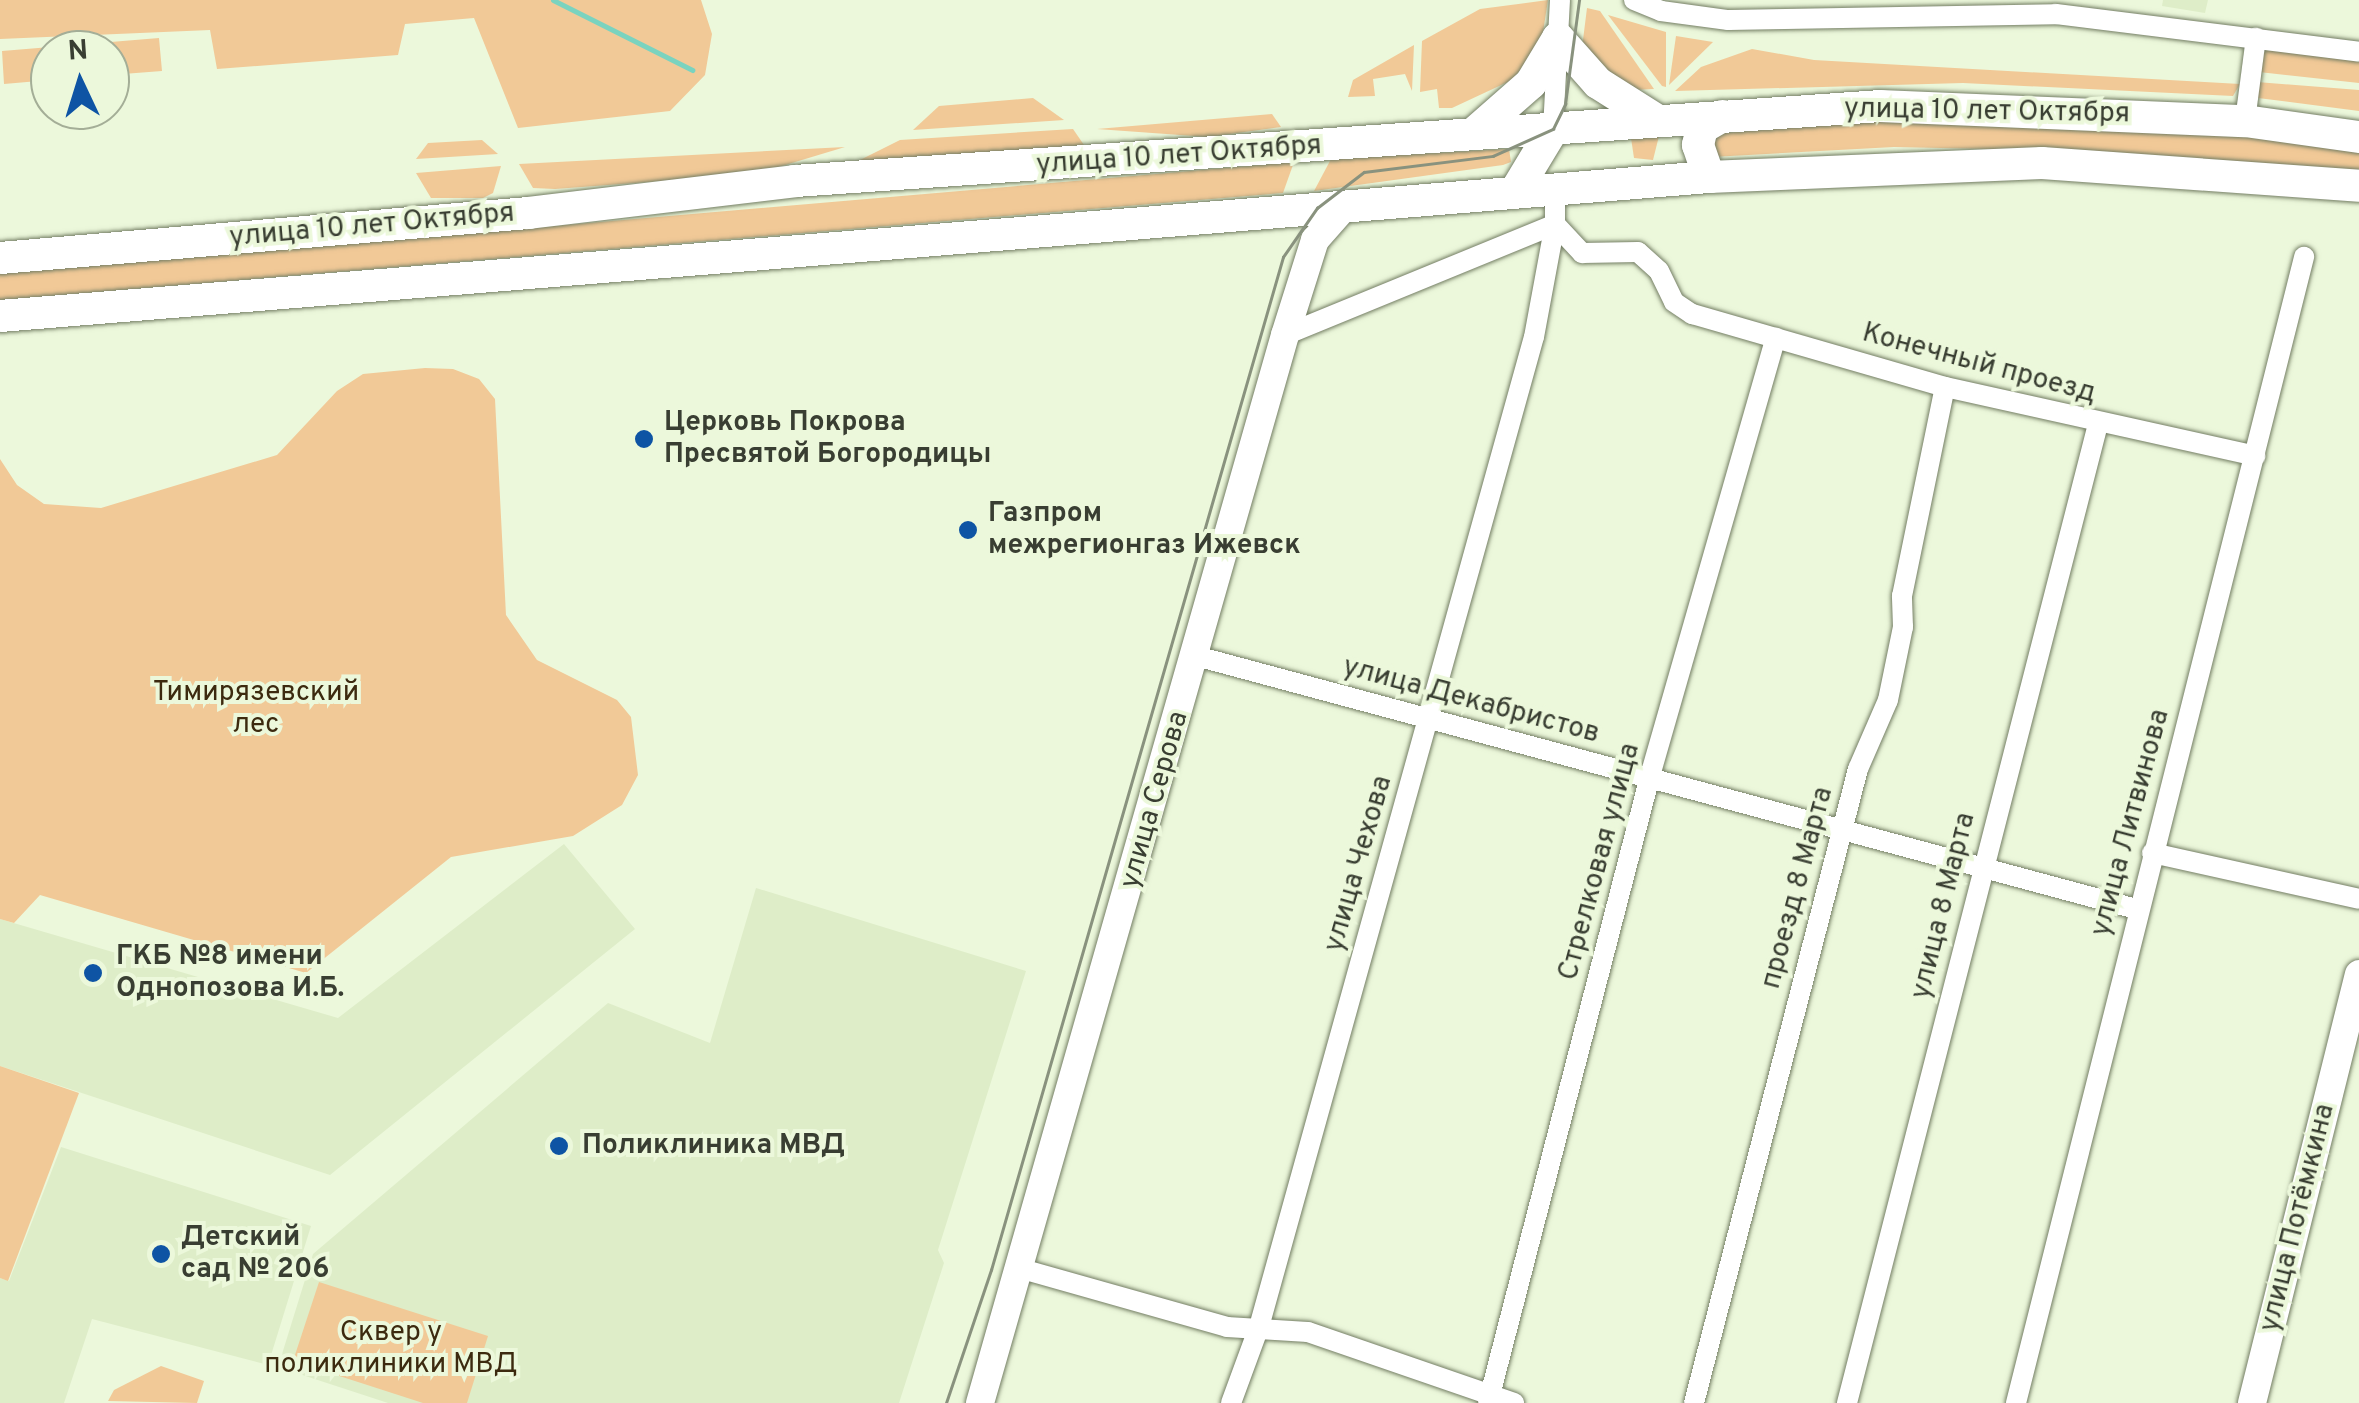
<!DOCTYPE html>
<meta charset="utf-8">
<style>
body{margin:0}
#map{position:relative;width:2359px;height:1403px;overflow:hidden;background:#ecf8db;font-family:Overpass,sans-serif}
div>[style]{position:absolute}
.built>*{inset:0;background:#deedc8}
.green>*{inset:0;background:#f1c997}
.stream>*{height:5px;margin:-2.5px;padding:0 2.5px;transform-origin:2.5px;border-radius:2.5px;background:#7ad3bf}
.roads{filter:drop-shadow(0 0 2px #737d63) drop-shadow(0 0 2px #737d63)}
.street>*{height:20px;margin:-10px;padding:0 10px;transform-origin:10px;border-radius:10px;background:#fff}
.secondary>*{height:28px;margin:-14px;padding:0 14px;transform-origin:14px;border-radius:14px;background:#fff}
.primary>*{height:32px;margin:-16px;padding:0 16px;transform-origin:16px;border-radius:16px;background:#fff}
.tram>*{height:2.5px;margin:-1.25px;padding:0 1.25px;transform-origin:1.25px;border-radius:1.25px;background:#89927e}
.dots>*{width:28px;height:28px;translate:-50% -50%;box-sizing:border-box;border:5px solid #ecf8db;border-radius:50%}
span{translate:-50% -50%;white-space:nowrap;text-align:center;line-height:1.15;-webkit-text-stroke:8px #ecf8db;paint-order:stroke}
.street-label{font-size:28px;color:#393e32}
.poi-label{font-size:28px;color:#393e32;font-weight:700}
.left{translate:0 -50%;text-align:left}
.park-label{font-size:28px;color:#3c2a0f}
.north{position:absolute;left:30px;top:30px;width:100px;height:100px;box-sizing:border-box;background:#ecf8db;border:2px solid #a4ae97;border-radius:50%;rotate:356deg;font-size:28px;font-weight:700;line-height:40px;text-align:center;color:#393e32}
.north::after{content:'';display:block;margin:auto;width:35px;height:45px;background:#0e54a4;clip-path:polygon(50% 0,100% 100%,50% 72%,0 100%)}
</style>
<div id="map">
<div class="built">
<i style="clip-path:polygon(2163px 0,2208px 0,2205px 13px,2162px 6px)"></i>
<i style="clip-path:polygon(564px 844px,635px 929px,330px 1175px,0 1066px,0 919px,338px 1018px)"></i>
<i style="clip-path:polygon(756px 888px,1026px 971px,938px 1250px,944px 1263px,899px 1403px,388px 1403px,278px 1367px,313px 1254px,608px 1003px,710px 1043px)"></i>
<i style="clip-path:polygon(61px 1147px,311px 1226px,268px 1365px,92px 1319px,64px 1403px,0 1403px,0 1278px,9px 1281px)"></i>
</div>
<div class="green">
<i style="clip-path:polygon(0 0,701px 0,712px 34px,705px 75px,670px 111px,518px 128px,474px 18px,405px 24px,398px 55px,217px 69px,210px 30px,0 39px)"></i>
<i style="clip-path:polygon(1548px 0,1541px 45px,1512px 80px,1452px 108px,1439px 108px,1437px 89px,1420px 92px,1422px 41px,1480px 9px)"></i>
<i style="clip-path:polygon(1587px 8px,1600px 11px,1654px 89px,1632px 90px,1581px 56px)"></i>
<i style="clip-path:polygon(1608px 15px,1666px 32px,1666px 87px,1662px 86px)"></i>
<i style="clip-path:polygon(1676px 36px,1713px 42px,1669px 85px)"></i>
<i style="clip-path:polygon(159px 38px,162px 71px,110px 75px,110px 50px,50px 50px,50px 80px,4px 84px,2px 51px)"></i>
<i style="clip-path:polygon(1414px 45px,1412px 91px,1405px 74px,1373px 79px,1375px 96px,1348px 97px,1353px 80px)"></i>
<i style="clip-path:polygon(2263px 46px,2359px 62px,2359px 83px,2259px 72px)"></i>
<i style="clip-path:polygon(1752px 49px,1814px 60px,2240px 84px,2233px 96px,1963px 83px,1675px 91px,1701px 67px)"></i>
<i style="clip-path:polygon(2257px 82px,2359px 90px,2359px 111px,2258px 98px)"></i>
<i style="clip-path:polygon(1033px 98px,1064px 120px,913px 130px,939px 106px)"></i>
<i style="clip-path:polygon(1272px 114px,1281px 127px,1208px 137px,1097px 129px)"></i>
<i style="clip-path:polygon(2091px 120px,2359px 146px,2359px 173px,2076px 151px,1894px 147px,1712px 157px,1712px 134px,1865px 122px)"></i>
<i style="clip-path:polygon(1073px 129px,1084px 145px,852px 164px,900px 140px)"></i>
<i style="clip-path:polygon(1660px 132px,1653px 160px,1634px 158px,1631px 138px)"></i>
<i style="clip-path:polygon(482px 140px,498px 154px,416px 159px,428px 143px)"></i>
<i style="clip-path:polygon(845px 147px,755px 174px,555px 189px,533px 188px,519px 164px)"></i>
<i style="clip-path:polygon(1509px 149px,1511px 162px,1503px 165px,1314px 191px,1331px 159px)"></i>
<i style="clip-path:polygon(1294px 162px,1283px 193px,0 300px,0 274px)"></i>
<i style="clip-path:polygon(501px 166px,493px 193px,483px 198px,431px 198px,416px 173px)"></i>
<i style="clip-path:polygon(425px 368px,453px 369px,479px 379px,495px 399px,506px 615px,537px 660px,617px 700px,631px 717px,638px 775px,622px 805px,573px 836px,451px 857px,306px 973px,40px 895px,14px 923px,0 919px,0 459px,17px 485px,44px 504px,101px 508px,277px 455px,337px 391px,363px 374px)"></i>
<i style="clip-path:polygon(0 1066px,79px 1093px,8px 1281px,0 1278px)"></i>
<i style="clip-path:polygon(319px 1282px,488px 1336px,467px 1403px,423px 1403px,293px 1361px)"></i>
<i style="clip-path:polygon(161px 1366px,204px 1381px,197px 1403px,108px 1401px,114px 1390px)"></i>
</div>
<div class="stream">
<i style="left:553px;top:0;width:156px;rotate:26.7deg"></i>
</div>
<div class="roads">
<div class="street">
<i style="left:1634px;top:0;width:29px;rotate:22deg"></i>
<i style="left:1661px;top:11px;width:68px;rotate:7.7deg"></i>
<i style="left:1728px;top:20px;width:328px;rotate:-1deg"></i>
<i style="left:2056px;top:14px;width:305px;rotate:7.1deg"></i>
<i style="left:2245px;top:121px;width:84px;rotate:-82.5deg"></i>
<i style="left:1553px;top:129px;width:129px;rotate:-86.9deg"></i>
<i style="left:1555px;top:224px;width:40px;rotate:47deg"></i>
<i style="left:1582px;top:253px;width:56px;rotate:-1deg"></i>
<i style="left:1638px;top:252px;width:28px;rotate:42deg"></i>
<i style="left:1659px;top:271px;width:34px;rotate:64deg"></i>
<i style="left:1674px;top:302px;width:22px;rotate:34deg"></i>
<i style="left:1692px;top:314px;width:263px;rotate:16.1deg"></i>
<i style="left:1945px;top:387px;width:318px;rotate:12.5deg"></i>
<i style="left:1285px;top:335px;width:292px;rotate:-22.3deg"></i>
<i style="left:1196px;top:656px;width:973px;rotate:15.06deg"></i>
<i style="left:2152px;top:853px;width:212px;rotate:12.5deg"></i>
<i style="left:1022px;top:1269px;width:213px;rotate:15.8deg"></i>
<i style="left:1227px;top:1327px;width:81px;rotate:3.5deg"></i>
<i style="left:1308px;top:1332px;width:218px;rotate:19deg"></i>
<i style="left:1231px;top:1403px;width:81px;rotate:-69.8deg"></i>
<i style="left:1259px;top:1327px;width:1027px;rotate:-74.48deg"></i>
<i style="left:1534px;top:337px;width:115px;rotate:-79.5deg"></i>
<i style="left:1555px;top:224px;width:35px;rotate:-90deg"></i>
<i style="left:1488px;top:1403px;width:648px;rotate:-75.51deg"></i>
<i style="left:1650px;top:776px;width:456px;rotate:-74deg"></i>
<i style="left:1694px;top:1403px;width:655px;rotate:-75.5deg"></i>
<i style="left:1858px;top:769px;width:75px;rotate:-66.5deg"></i>
<i style="left:1888px;top:700px;width:75px;rotate:-78.4deg"></i>
<i style="left:1903px;top:627px;width:31px;rotate:-92deg"></i>
<i style="left:1902px;top:596px;width:213px;rotate:-78.4deg"></i>
<i style="left:1847px;top:1403px;width:1011px;rotate:-75.62deg"></i>
<i style="left:2016px;top:1403px;width:1182px;rotate:-75.89deg"></i>
</div>
<div class="secondary">
<i style="left:980px;top:1403px;width:1111px;rotate:-74.06deg"></i>
<i style="left:1285px;top:335px;width:100px;rotate:-72.5deg"></i>
<i style="left:1315px;top:240px;width:45px;rotate:-48.6deg"></i>
<i style="left:2252px;top:1403px;width:442px;rotate:-76deg"></i>
</div>
<div class="primary">
<i style="left:1473px;top:134px;width:77px;rotate:-41.3deg"></i>
<i style="left:1531px;top:83px;width:52px;rotate:-59deg"></i>
<i style="left:1558px;top:38px;width:60px;rotate:48.4deg"></i>
<i style="left:1598px;top:83px;width:67px;rotate:32.3deg"></i>
<i style="left:1709px;top:177px;width:34px;rotate:-109deg"></i>
<i style="left:1698px;top:145px;width:17px;rotate:-77deg"></i>
<i style="left:1702px;top:128px;width:24px;rotate:-30deg"></i>
<i style="left:1515px;top:192px;width:74px;rotate:-58.9deg"></i>
<i style="left:0;top:258px;width:530px;rotate:-4.87deg"></i>
<i style="left:528px;top:213px;width:269px;rotate:-6.8deg"></i>
<i style="left:795px;top:181px;width:1088px;rotate:-3.95deg"></i>
<i style="left:1880px;top:106px;width:365px;rotate:2.4deg"></i>
<i style="left:2245px;top:121px;width:115px;rotate:8deg"></i>
<i style="left:0;top:316px;width:1715px;rotate:-4.65deg"></i>
<i style="left:1709px;top:177px;width:333px;rotate:-2.4deg"></i>
<i style="left:2042px;top:163px;width:318px;rotate:4.1deg"></i>
</div>
</div>
<div class="tram">
<i style="left:946px;top:1403px;width:140px;rotate:-71.3deg"></i>
<i style="left:991px;top:1270px;width:1054px;rotate:-73.92deg"></i>
<i style="left:1283px;top:257px;width:60px;rotate:-55.2deg"></i>
<i style="left:1317px;top:208px;width:59px;rotate:-37.5deg"></i>
<i style="left:1364px;top:172px;width:130px;rotate:-7.1deg"></i>
<i style="left:1493px;top:156px;width:66px;rotate:-24.2deg"></i>
<i style="left:1553px;top:129px;width:28px;rotate:-64deg"></i>
<i style="left:1565px;top:104px;width:105px;rotate:-82.3deg"></i>
</div>
<div class="dots">
<i style="left:644px;top:439px;background:#0e54a4"></i>
<i style="left:968px;top:530px;background:#0e54a4"></i>
<i style="left:93px;top:973px;background:#0e54a4"></i>
<i style="left:559px;top:1146px;background:#0e54a4"></i>
<i style="left:161px;top:1254px;background:#0e54a4"></i>
</div>
<div class="street-label">
<span style="left:1987px;top:112px;rotate:1deg">улица 10 лет Октября</span>
<span style="left:1179px;top:156px;rotate:-4deg">улица 10 лет Октября</span>
<span style="left:372px;top:226px;rotate:-5deg">улица 10 лет Октября</span>
<span style="left:1979px;top:364px;rotate:15deg">Конечный проезд</span>
<span style="left:1471px;top:701px;rotate:15deg">улица Декабристов</span>
<span style="left:1155px;top:800px;rotate:-74deg">улица Серова</span>
<span style="left:2131px;top:823px;rotate:-75deg">улица Литвинова</span>
<span style="left:1600px;top:862px;rotate:-75deg">Стрелковая улица</span>
<span style="left:1359px;top:864px;rotate:-74deg">улица Чехова</span>
<span style="left:1798px;top:888px;rotate:-75deg">проезд 8 Марта</span>
<span style="left:1944px;top:906px;rotate:-76deg">улица 8 Марта</span>
<span style="left:2298px;top:1218px;rotate:-76deg">улица Потёмкина</span>
</div>
<div class="poi-label">
<span class="left" style="left:664px;top:439px">Церковь Покрова<br>Пресвятой Богородицы</span>
<span class="left" style="left:988px;top:530px">Газпром<br>межрегионгаз Ижевск</span>
<span class="left" style="left:116px;top:973px">ГКБ №8 имени<br>Однопозова И.Б.</span>
<span class="left" style="left:582px;top:1146px">Поликлиника МВД</span>
<span class="left" style="left:181px;top:1254px">Детский<br>сад № 206</span>
</div>
<div class="park-label">
<span style="left:256px;top:709px">Тимирязевский<br>лес</span>
<span style="left:391px;top:1349px">Сквер у<br>поликлиники МВД</span>
</div>
<div class="north">N</div>
</div>
